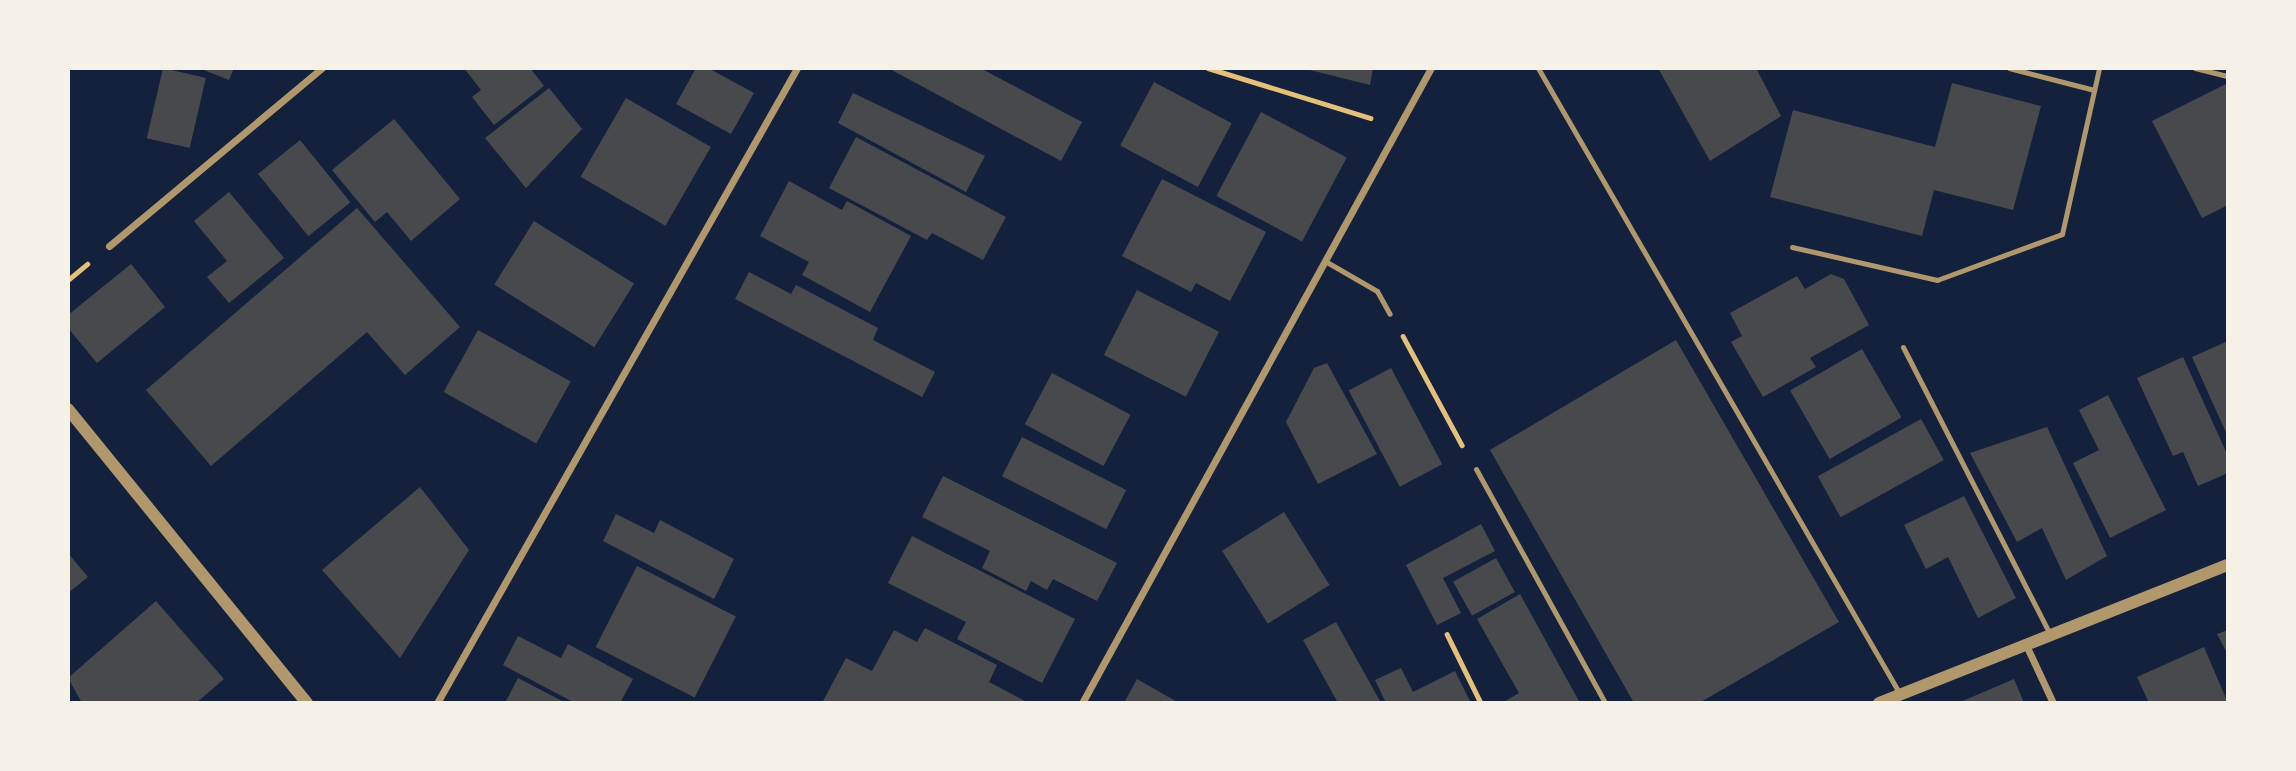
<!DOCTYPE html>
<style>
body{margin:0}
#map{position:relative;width:2296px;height:771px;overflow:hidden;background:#14213d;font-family:"Open Sans",sans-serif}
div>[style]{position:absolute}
.building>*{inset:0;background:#48494c;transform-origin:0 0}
.path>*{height:4.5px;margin:-2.25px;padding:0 2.25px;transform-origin:2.25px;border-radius:2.25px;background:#e5c07b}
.service>*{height:5px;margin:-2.5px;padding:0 2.5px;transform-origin:2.5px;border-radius:2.5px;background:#b1986c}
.minor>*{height:7px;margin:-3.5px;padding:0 3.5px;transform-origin:3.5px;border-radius:3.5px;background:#b1986c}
.tertiary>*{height:12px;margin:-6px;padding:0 6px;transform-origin:6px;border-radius:6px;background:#b1986c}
span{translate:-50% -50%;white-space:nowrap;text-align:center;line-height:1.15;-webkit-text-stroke:5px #f6f1e7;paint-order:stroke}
.frame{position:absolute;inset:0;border:70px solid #f6f1e7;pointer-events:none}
</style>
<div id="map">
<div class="building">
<i style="left:163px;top:68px;width:44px;height:72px;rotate:13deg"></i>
<i style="clip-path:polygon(199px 68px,234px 68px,229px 80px)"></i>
<i style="clip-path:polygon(464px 68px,530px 68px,544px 86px,494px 125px,472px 97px,481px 90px)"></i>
<i style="clip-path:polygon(696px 68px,708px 68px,754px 93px,731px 134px,676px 104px)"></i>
<i style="clip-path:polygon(888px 68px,980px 68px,1082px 122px,1061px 161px)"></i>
<i style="clip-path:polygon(1302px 68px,1373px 68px,1370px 85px)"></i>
<i style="clip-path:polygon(1658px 68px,1756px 68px,1781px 116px,1710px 161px)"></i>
<i style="left:1154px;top:82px;width:88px;height:72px;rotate:28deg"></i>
<i style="clip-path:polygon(1952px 83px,2041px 106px,2013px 210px,1934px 190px,1922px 236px,1770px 197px,1793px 110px,1935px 147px)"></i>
<i style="clip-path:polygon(2228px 83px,2228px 205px,2202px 218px,2152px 121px)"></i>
<i style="clip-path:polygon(549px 88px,582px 129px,526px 188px,485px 138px)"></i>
<i style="clip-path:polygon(853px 93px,985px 156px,966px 192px,838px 123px)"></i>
<i style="left:626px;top:98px;width:98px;height:91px;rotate:30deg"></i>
<i style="left:1261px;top:112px;width:97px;height:95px;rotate:28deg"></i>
<i style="clip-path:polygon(394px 119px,460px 199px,411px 241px,387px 212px,375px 222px,332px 170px)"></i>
<i style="clip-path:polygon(856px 137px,1006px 217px,983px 260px,932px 233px,927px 240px,829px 188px)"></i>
<i style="left:300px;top:140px;width:80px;height:54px;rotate:51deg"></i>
<i style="clip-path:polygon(1162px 179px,1266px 232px,1230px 301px,1196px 283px,1191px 292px,1122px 256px)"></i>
<i style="clip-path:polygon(789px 181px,842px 210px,847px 201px,911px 236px,870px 312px,802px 275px,809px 262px,760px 236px)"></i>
<i style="clip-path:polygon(229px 192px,284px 258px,229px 303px,207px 277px,227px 261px,194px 221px)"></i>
<i style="clip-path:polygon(357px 208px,460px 327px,405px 375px,367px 332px,211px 466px,146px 390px)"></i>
<i style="left:534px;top:221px;width:118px;height:75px;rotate:32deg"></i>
<i style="clip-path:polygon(131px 264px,165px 307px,97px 363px,68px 328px,68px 315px)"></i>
<i style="clip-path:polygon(749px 272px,791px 294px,796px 285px,878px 328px,873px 340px,935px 372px,922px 397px,735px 299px)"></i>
<i style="clip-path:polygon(1831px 274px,1844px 279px,1869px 325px,1810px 358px,1816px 367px,1763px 397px,1731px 342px,1742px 336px,1730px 313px,1797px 276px,1805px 289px)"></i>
<i style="left:1137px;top:290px;width:92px;height:73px;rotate:27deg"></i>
<i style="left:478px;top:330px;width:106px;height:71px;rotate:29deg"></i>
<i style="clip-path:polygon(1676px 340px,1839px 622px,1699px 703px,1634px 703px,1490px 450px)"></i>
<i style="clip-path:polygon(2228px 341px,2228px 437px,2192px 357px)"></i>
<i style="left:1862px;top:349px;width:79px;height:83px;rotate:60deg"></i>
<i style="clip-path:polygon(2183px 357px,2228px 456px,2228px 473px,2198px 486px,2183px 452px,2173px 456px,2137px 378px)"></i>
<i style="clip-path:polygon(1327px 363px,1377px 454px,1318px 484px,1286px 422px,1314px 368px)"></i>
<i style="left:1391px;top:368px;width:109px;height:48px;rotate:62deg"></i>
<i style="left:1052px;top:373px;width:89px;height:58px;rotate:28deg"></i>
<i style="clip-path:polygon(2108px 395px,2166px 510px,2110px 538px,2073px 463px,2099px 450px,2079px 410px)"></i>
<i style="left:1921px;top:419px;width:47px;height:118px;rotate:61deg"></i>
<i style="clip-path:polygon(2047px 427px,2107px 556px,2066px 580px,2042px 528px,2017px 542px,1970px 453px)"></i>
<i style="left:1022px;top:437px;width:117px;height:44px;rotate:27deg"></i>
<i style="clip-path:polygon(943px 476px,1117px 563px,1097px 601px,1053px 579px,1047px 590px,1031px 581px,1026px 591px,982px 568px,990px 551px,922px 517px)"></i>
<i style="clip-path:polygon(420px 487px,469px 550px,400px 658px,322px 570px)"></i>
<i style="clip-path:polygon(1964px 496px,2016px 598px,1978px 618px,1948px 557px,1926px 569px,1904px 525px)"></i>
<i style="left:1284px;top:512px;width:86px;height:73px;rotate:58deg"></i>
<i style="clip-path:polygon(616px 514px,654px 533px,660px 520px,734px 559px,714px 599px,603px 541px)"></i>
<i style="clip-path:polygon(1481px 524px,1495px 551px,1443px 578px,1461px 613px,1437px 625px,1406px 565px)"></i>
<i style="clip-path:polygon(912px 536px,1075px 619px,1042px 683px,957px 639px,966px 622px,888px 583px)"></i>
<i style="clip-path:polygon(68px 553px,88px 577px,68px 593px)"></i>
<i style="left:1496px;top:558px;width:39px;height:49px;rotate:61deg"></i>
<i style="left:637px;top:566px;width:111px;height:91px;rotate:27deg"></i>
<i style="clip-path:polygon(1520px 594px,1580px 703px,1502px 703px,1519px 693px,1477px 619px)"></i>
<i style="clip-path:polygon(156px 601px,224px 679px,196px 703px,82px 703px,68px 678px)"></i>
<i style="clip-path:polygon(1336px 622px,1381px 703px,1338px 703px,1303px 640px)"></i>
<i style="clip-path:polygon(925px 628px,997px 665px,989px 682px,1029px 703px,822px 703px,846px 658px,872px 671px,894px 630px,917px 642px)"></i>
<i style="clip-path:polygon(2228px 630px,2228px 655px,2217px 634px)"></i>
<i style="clip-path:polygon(518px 636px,561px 658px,568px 644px,633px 679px,620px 703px,575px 703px,503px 665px)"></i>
<i style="clip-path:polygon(2204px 647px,2228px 703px,2149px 703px,2137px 677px)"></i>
<i style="clip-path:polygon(1401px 668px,1413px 692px,1455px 671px,1471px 703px,1386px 703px,1375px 680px)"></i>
<i style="clip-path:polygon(518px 678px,566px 703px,505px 703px)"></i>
<i style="clip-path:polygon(1137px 679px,1179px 703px,1124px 703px)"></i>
<i style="clip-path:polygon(2014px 679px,2024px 703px,1958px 703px)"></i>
</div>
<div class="path">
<i style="left:1208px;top:68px;width:170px;rotate:17.1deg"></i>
<i style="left:68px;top:280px;width:25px;rotate:-40deg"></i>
<i style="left:1403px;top:336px;width:124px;rotate:61.6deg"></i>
<i style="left:1447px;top:634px;width:77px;rotate:63.8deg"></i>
</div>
<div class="service">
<i style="left:1538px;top:68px;width:723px;rotate:59.96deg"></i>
<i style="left:2009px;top:68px;width:88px;rotate:14.5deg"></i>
<i style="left:2195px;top:68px;width:34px;rotate:14deg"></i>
<i style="left:1792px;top:247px;width:149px;rotate:12.8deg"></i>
<i style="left:1937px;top:280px;width:133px;rotate:-20.2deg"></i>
<i style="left:2062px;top:234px;width:170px;rotate:-77.4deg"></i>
<i style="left:1325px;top:261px;width:60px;rotate:30deg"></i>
<i style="left:1377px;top:291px;width:26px;rotate:61deg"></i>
<i style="left:1903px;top:347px;width:322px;rotate:62.9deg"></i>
<i style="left:1476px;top:469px;width:267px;rotate:61.1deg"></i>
</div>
<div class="minor">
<i style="left:109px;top:246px;width:278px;rotate:-39.9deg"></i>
<i style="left:2026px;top:645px;width:64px;rotate:65deg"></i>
<i style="left:437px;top:703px;width:730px;rotate:-60.45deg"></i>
<i style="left:1082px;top:703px;width:725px;rotate:-61.21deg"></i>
</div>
<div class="tertiary">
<i style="left:68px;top:409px;width:379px;rotate:50.9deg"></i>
<i style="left:1879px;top:703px;width:375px;rotate:-21.6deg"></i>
</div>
<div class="frame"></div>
</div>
